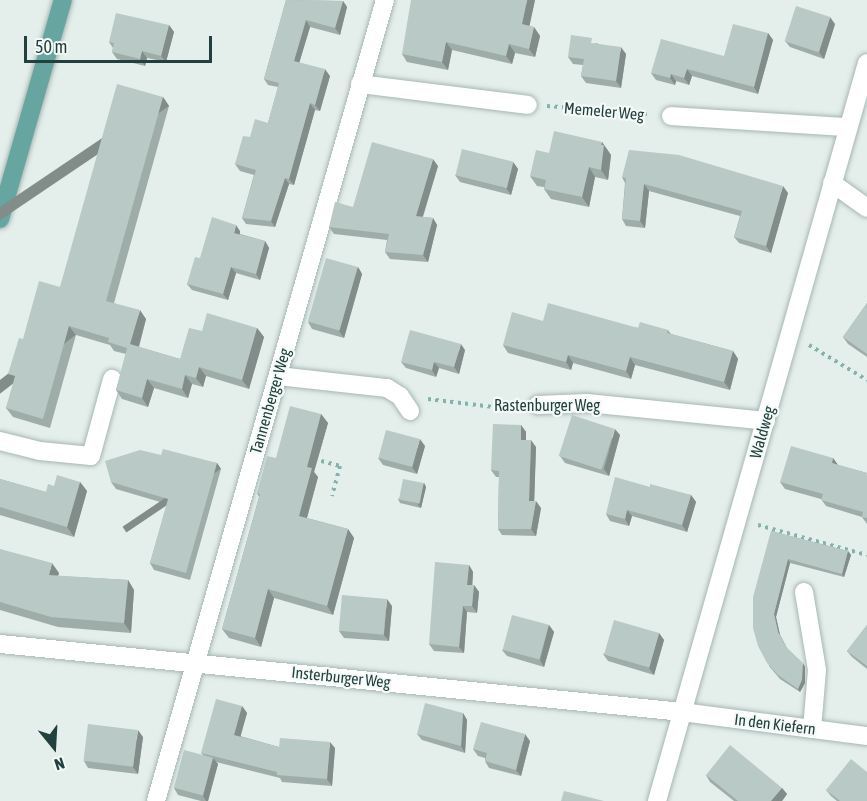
<!DOCTYPE html>
<style>
body{margin:0}
#map{position:relative;width:867px;height:801px;overflow:hidden;background:#e4eeeb;font-family:"Asap Condensed",sans-serif}
div>[style]{position:absolute}
.path>*{height:4px;margin-top:-2px;transform-origin:0;background:repeating-linear-gradient(90deg,#83b3ac 0 3px,transparent 0 7.5px)}
.roads{filter:drop-shadow(0 0 2px #a6b7b4) drop-shadow(0 0 2px #a6b7b4)}
.minor>*{height:18px;margin:-9px;padding:0 9px;transform-origin:9px;border-radius:9px;background:#fff}
.major>*{height:18px;margin:-9px;padding:0 9px;transform-origin:9px;border-radius:9px;background:#67a5a0}
.wall>*{inset:0;background:#9fada9}
.shaded-wall>*{inset:0;background:#828d8a;transform-origin:0 0}
.building>*{inset:0;background:#b9c9c5;transform-origin:0 0}
span{translate:-50% -50%;white-space:nowrap;text-align:center;line-height:1.15;-webkit-text-stroke:4.5px #f5faf8;paint-order:stroke}
.street-label{font-size:16px;color:#22413e}
.north{position:absolute;left:24px;top:717px;width:60px;height:60px;-webkit-text-stroke:4px #f5faf8;paint-order:stroke;rotate:162deg;font-size:16px;font-weight:700;line-height:24px;text-align:center;color:#22413e}
.north::after{content:'';display:block;margin:auto;width:21px;height:27px;background:#22413e;clip-path:polygon(50% 0,100% 100%,50% 72%,0 100%)}
.scale{position:absolute;left:24px;top:36px;width:188px;height:27px;box-sizing:border-box;border:3px solid #22413e;border-top:0;padding-left:8px;font-size:18px;line-height:21px;white-space:nowrap;color:#22413e;-webkit-text-stroke:4px #f5faf8;paint-order:stroke}
</style>
<div id="map">
<div class="path">
<i style="left:547px;top:106px;width:103px;rotate:4.4deg"></i>
<i style="left:809px;top:345px;width:68px;rotate:31.1deg"></i>
<i style="left:428px;top:399px;width:66px;rotate:6.9deg"></i>
<i style="left:494px;top:407px;width:25px;rotate:-2deg"></i>
<i style="left:314px;top:459px;width:27px;rotate:15deg"></i>
<i style="left:340px;top:466px;width:31px;rotate:105deg"></i>
<i style="left:758px;top:525px;width:113px;rotate:15.4deg"></i>
</div>
<div class="roads">
<div class="minor">
<i style="left:360px;top:84px;width:169px;rotate:7.1deg"></i>
<i style="left:671px;top:116px;width:177px;rotate:3.6deg"></i>
<i style="left:832px;top:183px;width:43px;rotate:35.5deg"></i>
<i style="left:278px;top:376px;width:110px;rotate:6.3deg"></i>
<i style="left:387px;top:388px;width:15px;rotate:32deg"></i>
<i style="left:400px;top:396px;width:18px;rotate:56deg"></i>
<i style="left:538px;top:405px;width:49px;rotate:-2.3deg"></i>
<i style="left:587px;top:403px;width:180px;rotate:5.7deg"></i>
<i style="left:0;top:441px;width:41px;rotate:14deg"></i>
<i style="left:40px;top:451px;width:51px;rotate:5.6deg"></i>
<i style="left:91px;top:456px;width:80px;rotate:-74.7deg"></i>
<i style="left:804px;top:592px;width:79px;rotate:80.5deg"></i>
<i style="left:817px;top:670px;width:59px;rotate:94.8deg"></i>
<i style="left:0;top:644px;width:685px;rotate:5.69deg"></i>
<i style="left:682px;top:712px;width:187px;rotate:7.4deg"></i>
<i style="left:156px;top:801px;width:833px;rotate:-74.05deg"></i>
<i style="left:657px;top:801px;width:767px;rotate:-74.12deg"></i>
</div>
<div class="major">
<i style="left:0;top:219px;width:228px;rotate:-74deg"></i>
</div>
</div>
<div class="wall">
<i style="clip-path:polygon(286px 0,343px 1px,347px 7px,340px 35px,310px 27px,299px 63px,330px 76px,320px 111px,315px 110px,294px 185px,289px 184px,275px 227px,246px 224px,242px 218px,254px 175px,240px 171px,235px 164px,250px 137px,268px 123px,278px 87px,268px 85px,264px 79px)"></i>
<i style="clip-path:polygon(535px 0,529px 26px,534px 27px,540px 36px,535px 57px,515px 53px,512px 64px,452px 50px,448px 70px,407px 62px,402px 54px)"></i>
<i style="clip-path:polygon(835px 24px,824px 59px,790px 47px,785px 41px)"></i>
<i style="clip-path:polygon(169px 25px,174px 32px,166px 62px,147px 58px,145px 66px,117px 59px,112px 52px,113px 48px,109px 42px)"></i>
<i style="clip-path:polygon(768px 33px,773px 40px,758px 94px,692px 76px,689px 85px,676px 81px,675px 85px,656px 80px,651px 73px,724px 56px)"></i>
<i style="clip-path:polygon(596px 43px,626px 54px,621px 88px,586px 83px,581px 76px,583px 65px,573px 64px,568px 57px)"></i>
<i style="clip-path:polygon(163px 97px,169px 106px,114px 303px,146px 319px,139px 347px,180px 359px,202px 331px,257px 328px,264px 337px,249px 389px,206px 376px,203px 387px,192px 384px,188px 398px,154px 388px,148px 407px,122px 399px,116px 390px,126px 354px,114px 351px,110px 345px,76px 335px,50px 428px,13px 417px,6px 408px,14px 382px,8px 374px,60px 287px)"></i>
<i style="clip-path:polygon(602px 142px,611px 155px,608px 180px,595px 177px,589px 207px,551px 199px,544px 189px,544px 187px,537px 186px,530px 176px,549px 153px)"></i>
<i style="clip-path:polygon(513px 162px,518px 169px,511px 195px,460px 182px,455px 175px)"></i>
<i style="clip-path:polygon(438px 166px,423px 217px,433px 218px,437px 225px,428px 262px,390px 259px,385px 252px,387px 240px,334px 234px,329px 227px,353px 207px)"></i>
<i style="clip-path:polygon(622px 177px,788px 193px,771px 253px,739px 243px,734px 237px,740px 216px,649px 191px,645px 228px,626px 226px,622px 219px,625px 183px)"></i>
<i style="clip-path:polygon(240px 231px,240px 234px,265px 241px,269px 248px,260px 280px,236px 273px,228px 300px,192px 290px,187px 284px,200px 258px)"></i>
<i style="clip-path:polygon(358px 267px,362px 274px,344px 338px,312px 329px,308px 322px)"></i>
<i style="clip-path:polygon(867px 303px,867px 357px,848px 344px,843px 337px)"></i>
<i style="clip-path:polygon(543px 321px,668px 330px,671px 334px,733px 351px,738px 359px,730px 390px,635px 365px,631px 379px,573px 363px,571px 370px,508px 353px,503px 345px)"></i>
<i style="clip-path:polygon(465px 350px,459px 374px,439px 368px,436px 377px,406px 368px,401px 362px)"></i>
<i style="clip-path:polygon(321px 414px,328px 423px,314px 472px,318px 477px,307px 518px,348px 529px,354px 538px,333px 615px,274px 598px,261px 647px,229px 638px,222px 629px,259px 497px,257px 493px,276px 458px)"></i>
<i style="clip-path:polygon(521px 425px,526px 432px,526px 440px,536px 447px,534px 501px,541px 508px,536px 536px,502px 535px,498px 529px,499px 477px,496px 477px,491px 470px)"></i>
<i style="clip-path:polygon(620px 435px,609px 476px,565px 463px,560px 456px)"></i>
<i style="clip-path:polygon(425px 446px,417px 474px,383px 465px,378px 458px)"></i>
<i style="clip-path:polygon(161px 455px,217px 463px,221px 469px,190px 580px,154px 570px,150px 563px,167px 504px,116px 489px,111px 482px)"></i>
<i style="clip-path:polygon(833px 458px,838px 465px,867px 473px,867px 524px,862px 517px,826px 506px,821px 499px,785px 489px,780px 482px)"></i>
<i style="clip-path:polygon(0 479px,46px 492px,54px 486px,80px 482px,87px 491px,74px 537px,0 515px)"></i>
<i style="clip-path:polygon(424px 483px,426px 487px,421px 508px,400px 503px,398px 499px)"></i>
<i style="clip-path:polygon(650px 487px,691px 495px,696px 502px,687px 532px,632px 516px,629px 526px,610px 521px,606px 514px)"></i>
<i style="clip-path:polygon(771px 531px,848px 551px,851px 555px,844px 577px,790px 563px,776px 617px,780px 635px,787px 648px,805px 667px,805px 683px,800px 692px,780px 679px,769px 666px)"></i>
<i style="clip-path:polygon(0 549px,59px 573px,58px 576px,128px 580px,134px 590px,131px 633px,58px 627px,0 610px)"></i>
<i style="clip-path:polygon(469px 565px,473px 572px,472px 585px,474px 585px,479px 592px,477px 613px,467px 612px,464px 653px,434px 651px,429px 644px)"></i>
<i style="clip-path:polygon(392px 606px,389px 641px,344px 638px,339px 631px)"></i>
<i style="clip-path:polygon(549px 625px,554px 632px,544px 667px,507px 656px,502px 650px)"></i>
<i style="clip-path:polygon(867px 625px,867px 669px,852px 657px,847px 651px)"></i>
<i style="clip-path:polygon(659px 633px,664px 640px,654px 675px,608px 661px,603px 654px)"></i>
<i style="clip-path:polygon(242px 706px,247px 713px,240px 736px,279px 747px,335px 748px,332px 786px,282px 782px,280px 778px,216px 762px,218px 764px,208px 801px,201px 801px,178px 795px,174px 788px,203px 755px,201px 753px)"></i>
<i style="clip-path:polygon(463px 713px,467px 720px,465px 753px,422px 740px,417px 734px)"></i>
<i style="clip-path:polygon(143px 737px,138px 774px,88px 768px,84px 761px)"></i>
<i style="clip-path:polygon(530px 741px,521px 776px,489px 768px,485px 761px,485px 758px,478px 756px,473px 749px)"></i>
<i style="clip-path:polygon(706px 775px,782px 788px,787px 794px,782px 801px,734px 801px,710px 782px)"></i>
<i style="clip-path:polygon(826px 790px,867px 801px,837px 801px,831px 796px)"></i>
</div>
<div class="shaded-wall">
<i style="clip-path:polygon(527px 0,535px 0,528px 33px,522px 24px)"></i>
<i style="clip-path:polygon(343px 1px,347px 7px,340px 35px,335px 28px)"></i>
<i style="clip-path:polygon(830px 17px,835px 24px,824px 59px,819px 52px)"></i>
<i style="clip-path:polygon(306px 20px,310px 27px,298px 67px,294px 61px)"></i>
<i style="clip-path:polygon(169px 25px,174px 32px,166px 62px,161px 56px)"></i>
<i style="clip-path:polygon(534px 27px,540px 36px,535px 57px,529px 49px)"></i>
<i style="clip-path:polygon(768px 33px,773px 40px,758px 94px,754px 87px)"></i>
<i style="clip-path:polygon(446px 42px,452px 50px,448px 70px,442px 62px)"></i>
<i style="clip-path:polygon(509px 44px,515px 53px,512px 64px,506px 56px)"></i>
<i style="clip-path:polygon(621px 47px,626px 54px,621px 88px,616px 81px)"></i>
<i style="clip-path:polygon(142px 51px,147px 58px,145px 66px,140px 59px)"></i>
<i style="clip-path:polygon(325px 69px,330px 76px,320px 111px,315px 105px)"></i>
<i style="clip-path:polygon(687px 69px,692px 76px,689px 85px,684px 78px)"></i>
<i style="clip-path:polygon(671px 74px,676px 81px,675px 85px,670px 78px)"></i>
<i style="left:163px;top:97px;width:11px;height:212px;rotate:56deg"></i>
<i style="clip-path:polygon(310px 103px,315px 110px,294px 185px,289px 179px)"></i>
<i style="clip-path:polygon(602px 142px,611px 155px,608px 180px,601px 170px)"></i>
<i style="clip-path:polygon(433px 159px,438px 166px,421px 222px,416px 216px)"></i>
<i style="clip-path:polygon(513px 162px,518px 169px,511px 195px,506px 188px)"></i>
<i style="clip-path:polygon(589px 167px,595px 177px,589px 207px,582px 197px)"></i>
<i style="clip-path:polygon(285px 178px,289px 184px,275px 227px,271px 221px)"></i>
<i style="clip-path:polygon(644px 184px,649px 191px,645px 228px,640px 221px)"></i>
<i style="clip-path:polygon(783px 186px,788px 193px,771px 253px,766px 246px)"></i>
<i style="clip-path:polygon(433px 218px,437px 225px,428px 262px,423px 255px)"></i>
<i style="clip-path:polygon(236px 225px,240px 231px,239px 239px,234px 233px)"></i>
<i style="clip-path:polygon(265px 241px,269px 248px,260px 280px,256px 274px)"></i>
<i style="clip-path:polygon(231px 267px,236px 273px,228px 300px,223px 294px)"></i>
<i style="clip-path:polygon(358px 267px,362px 274px,344px 338px,339px 331px)"></i>
<i style="clip-path:polygon(140px 310px,146px 319px,137px 353px,130px 344px)"></i>
<i style="left:69px;top:326px;width:11px;height:97px;rotate:52deg"></i>
<i style="clip-path:polygon(257px 328px,264px 337px,249px 389px,242px 380px)"></i>
<i style="clip-path:polygon(461px 344px,465px 350px,459px 374px,454px 367px)"></i>
<i style="clip-path:polygon(733px 351px,738px 359px,730px 390px,724px 382px)"></i>
<i style="clip-path:polygon(568px 355px,573px 363px,571px 370px,566px 362px)"></i>
<i style="clip-path:polygon(630px 357px,635px 365px,631px 379px,626px 371px)"></i>
<i style="clip-path:polygon(434px 362px,439px 368px,436px 377px,432px 370px)"></i>
<i style="clip-path:polygon(199px 367px,206px 376px,203px 387px,196px 378px)"></i>
<i style="clip-path:polygon(185px 375px,192px 384px,188px 398px,182px 389px)"></i>
<i style="clip-path:polygon(147px 379px,154px 388px,148px 407px,142px 398px)"></i>
<i style="clip-path:polygon(321px 414px,328px 423px,314px 472px,318px 477px,305px 525px,299px 516px,307px 467px)"></i>
<i style="clip-path:polygon(521px 425px,526px 432px,526px 447px,521px 440px)"></i>
<i style="clip-path:polygon(615px 429px,620px 435px,609px 476px,604px 469px)"></i>
<i style="clip-path:polygon(420px 439px,425px 446px,417px 474px,412px 467px)"></i>
<i style="clip-path:polygon(531px 440px,536px 447px,534px 508px,529px 501px)"></i>
<i style="clip-path:polygon(833px 458px,838px 465px,832px 463px)"></i>
<i style="left:217px;top:463px;width:7px;height:114px;rotate:56deg"></i>
<i style="clip-path:polygon(80px 482px,87px 491px,74px 537px,67px 527px)"></i>
<i style="clip-path:polygon(424px 483px,426px 487px,421px 508px,418px 505px)"></i>
<i style="clip-path:polygon(691px 495px,696px 502px,687px 532px,682px 525px)"></i>
<i style="clip-path:polygon(536px 501px,541px 508px,536px 536px,531px 529px)"></i>
<i style="clip-path:polygon(627px 510px,632px 516px,629px 526px,625px 519px)"></i>
<i style="clip-path:polygon(348px 529px,354px 538px,333px 615px,327px 606px)"></i>
<i style="clip-path:polygon(848px 551px,851px 555px,844px 577px,842px 574px)"></i>
<i style="clip-path:polygon(788px 559px,790px 563px,776px 617px,780px 635px,788px 650px,778px 632px,774px 614px)"></i>
<i style="clip-path:polygon(52px 563px,59px 573px,55px 585px,49px 575px)"></i>
<i style="clip-path:polygon(469px 565px,473px 572px,472px 592px,467px 585px)"></i>
<i style="clip-path:polygon(128px 580px,134px 590px,131px 633px,124px 623px)"></i>
<i style="clip-path:polygon(474px 585px,479px 592px,477px 613px,472px 606px)"></i>
<i style="clip-path:polygon(268px 589px,274px 598px,261px 647px,255px 638px)"></i>
<i style="clip-path:polygon(387px 599px,392px 606px,389px 641px,384px 635px)"></i>
<i style="clip-path:polygon(463px 606px,467px 612px,464px 653px,459px 647px)"></i>
<i style="clip-path:polygon(549px 625px,554px 632px,544px 667px,540px 660px)"></i>
<i style="clip-path:polygon(659px 633px,664px 640px,654px 675px,649px 668px)"></i>
<i style="clip-path:polygon(803px 663px,805px 667px,805px 683px,800px 692px,798px 689px)"></i>
<i style="clip-path:polygon(242px 706px,247px 713px,239px 742px,234px 735px)"></i>
<i style="clip-path:polygon(463px 713px,467px 720px,465px 753px,461px 746px)"></i>
<i style="clip-path:polygon(138px 730px,143px 737px,138px 774px,133px 767px)"></i>
<i style="clip-path:polygon(525px 734px,530px 741px,521px 776px,516px 770px)"></i>
<i style="clip-path:polygon(330px 742px,335px 748px,332px 786px,327px 779px)"></i>
<i style="clip-path:polygon(213px 758px,218px 764px,208px 801px,206px 801px,203px 796px)"></i>
<i style="clip-path:polygon(782px 788px,787px 794px,782px 801px,771px 801px)"></i>
</div>
<div class="building">
<i style="clip-path:polygon(286px 0,343px 1px,335px 28px,306px 20px,294px 61px,325px 69px,315px 105px,310px 103px,289px 179px,285px 178px,271px 221px,242px 218px,256px 170px,235px 164px,243px 136px,250px 137px,255px 119px,268px 123px,279px 83px,264px 79px)"></i>
<i style="clip-path:polygon(411px 0,527px 0,522px 24px,534px 27px,529px 49px,509px 44px,506px 56px,446px 42px,442px 62px,402px 54px)"></i>
<i style="left:796px;top:6px;width:36px;height:37px;rotate:18deg"></i>
<i style="clip-path:polygon(116px 13px,169px 25px,161px 56px,142px 51px,140px 59px,112px 52px,114px 43px,109px 42px)"></i>
<i style="clip-path:polygon(733px 24px,768px 33px,754px 87px,687px 69px,684px 78px,671px 74px,670px 78px,651px 73px,661px 39px,724px 56px)"></i>
<i style="clip-path:polygon(571px 35px,592px 38px,591px 43px,621px 47px,616px 81px,581px 76px,584px 59px,568px 57px)"></i>
<i style="clip-path:polygon(117px 84px,163px 97px,106px 301px,140px 310px,130px 344px,180px 359px,189px 328px,202px 331px,207px 313px,257px 328px,242px 380px,199px 367px,196px 378px,185px 375px,182px 389px,147px 379px,142px 398px,116px 390px,127px 348px,108px 342px,109px 338px,69px 326px,43px 419px,6px 408px,15px 376px,8px 374px,19px 338px,23px 339px,39px 281px,60px 287px)"></i>
<i style="clip-path:polygon(554px 131px,602px 142px,601px 145px,604px 145px,601px 170px,589px 167px,582px 197px,544px 189px,546px 180px,530px 176px,536px 150px,549px 153px)"></i>
<i style="clip-path:polygon(372px 142px,433px 159px,416px 216px,433px 218px,423px 255px,385px 252px,389px 234px,329px 227px,335px 202px,353px 207px)"></i>
<i style="left:462px;top:149px;width:53px;height:27px;rotate:14deg"></i>
<i style="clip-path:polygon(629px 150px,679px 155px,783px 186px,766px 246px,734px 237px,742px 211px,644px 184px,640px 221px,622px 219px,626px 178px,622px 177px)"></i>
<i style="clip-path:polygon(212px 217px,236px 225px,234px 233px,265px 241px,256px 274px,231px 267px,223px 294px,187px 284px,195px 257px,200px 258px)"></i>
<i style="left:326px;top:258px;width:33px;height:66px;rotate:16deg"></i>
<i style="clip-path:polygon(548px 303px,638px 328px,640px 322px,668px 330px,667px 333px,733px 351px,724px 382px,630px 357px,626px 371px,568px 355px,566px 362px,503px 345px,512px 312px,543px 321px)"></i>
<i style="clip-path:polygon(867px 303px,867px 354px,843px 337px)"></i>
<i style="clip-path:polygon(410px 330px,461px 344px,454px 367px,434px 362px,432px 370px,401px 362px)"></i>
<i style="clip-path:polygon(290px 406px,321px 414px,307px 467px,312px 468px,299px 516px,348px 529px,327px 606px,268px 589px,255px 638px,222px 629px,260px 494px,257px 493px,267px 456px,276px 458px)"></i>
<i style="left:572px;top:415px;width:45px;height:43px;rotate:18deg"></i>
<i style="clip-path:polygon(493px 424px,521px 425px,521px 440px,531px 440px,529px 501px,536px 501px,531px 529px,498px 529px,499px 471px,491px 470px)"></i>
<i style="left:386px;top:430px;width:35px;height:29px;rotate:15deg"></i>
<i style="clip-path:polygon(791px 446px,833px 458px,832px 463px,867px 473px,867px 518px,862px 517px,863px 512px,821px 500px,823px 494px,780px 482px)"></i>
<i style="clip-path:polygon(163px 449px,217px 463px,186px 573px,150px 563px,168px 499px,111px 482px,105px 461px,140px 450px,161px 455px)"></i>
<i style="clip-path:polygon(57px 475px,80px 482px,67px 527px,0 507px,0 479px,46px 492px,48px 484px,54px 486px)"></i>
<i style="clip-path:polygon(615px 477px,650px 487px,650px 484px,691px 495px,682px 525px,627px 510px,625px 519px,606px 514px)"></i>
<i style="left:403px;top:479px;width:21px;height:21px;rotate:11deg"></i>
<i style="clip-path:polygon(771px 531px,848px 551px,842px 574px,788px 559px,774px 614px,778px 632px,786px 647px,803px 663px,802px 680px,798px 689px,778px 675px,767px 663px,758px 646px,753px 628px,753px 597px)"></i>
<i style="clip-path:polygon(0 549px,52px 563px,49px 575px,128px 580px,124px 623px,51px 617px,0 602px)"></i>
<i style="clip-path:polygon(435px 562px,469px 565px,467px 585px,474px 585px,472px 606px,463px 606px,459px 647px,429px 644px)"></i>
<i style="left:342px;top:595px;width:45px;height:36px;rotate:5deg"></i>
<i style="left:512px;top:615px;width:38px;height:36px;rotate:15deg"></i>
<i style="left:614px;top:620px;width:47px;height:36px;rotate:16deg"></i>
<i style="clip-path:polygon(867px 625px,867px 666px,847px 651px)"></i>
<i style="clip-path:polygon(216px 699px,242px 706px,234px 735px,279px 747px,280px 738px,330px 742px,327px 779px,277px 775px,277px 772px,201px 753px)"></i>
<i style="clip-path:polygon(425px 703px,463px 713px,461px 746px,417px 734px)"></i>
<i style="clip-path:polygon(481px 722px,525px 734px,516px 770px,485px 761px,487px 753px,473px 749px)"></i>
<i style="left:88px;top:724px;width:50px;height:37px;rotate:7deg"></i>
<i style="clip-path:polygon(730px 745px,782px 788px,771px 801px,738px 801px,706px 775px)"></i>
<i style="left:184px;top:750px;width:30px;height:39px;rotate:15deg"></i>
<i style="clip-path:polygon(851px 759px,867px 772px,867px 801px,840px 801px,826px 790px)"></i>
<i style="clip-path:polygon(564px 791px,604px 801px,561px 801px)"></i>
</div>
<div class="street-label">
<span style="left:604px;top:111px;rotate:5deg">Memeler Weg</span>
<span style="left:270px;top:401px;rotate:-74deg">Tannenberger Weg</span>
<span style="left:547px;top:405px">Rastenburger Weg</span>
<span style="left:762px;top:432px;rotate:-74deg">Waldweg</span>
<span style="left:341px;top:677px;rotate:6deg">Insterburger Weg</span>
<span style="left:775px;top:724px;rotate:7deg">In den Kiefern</span>
</div>
<div class="north">N</div>
<div class="scale">50 m</div>
</div>
